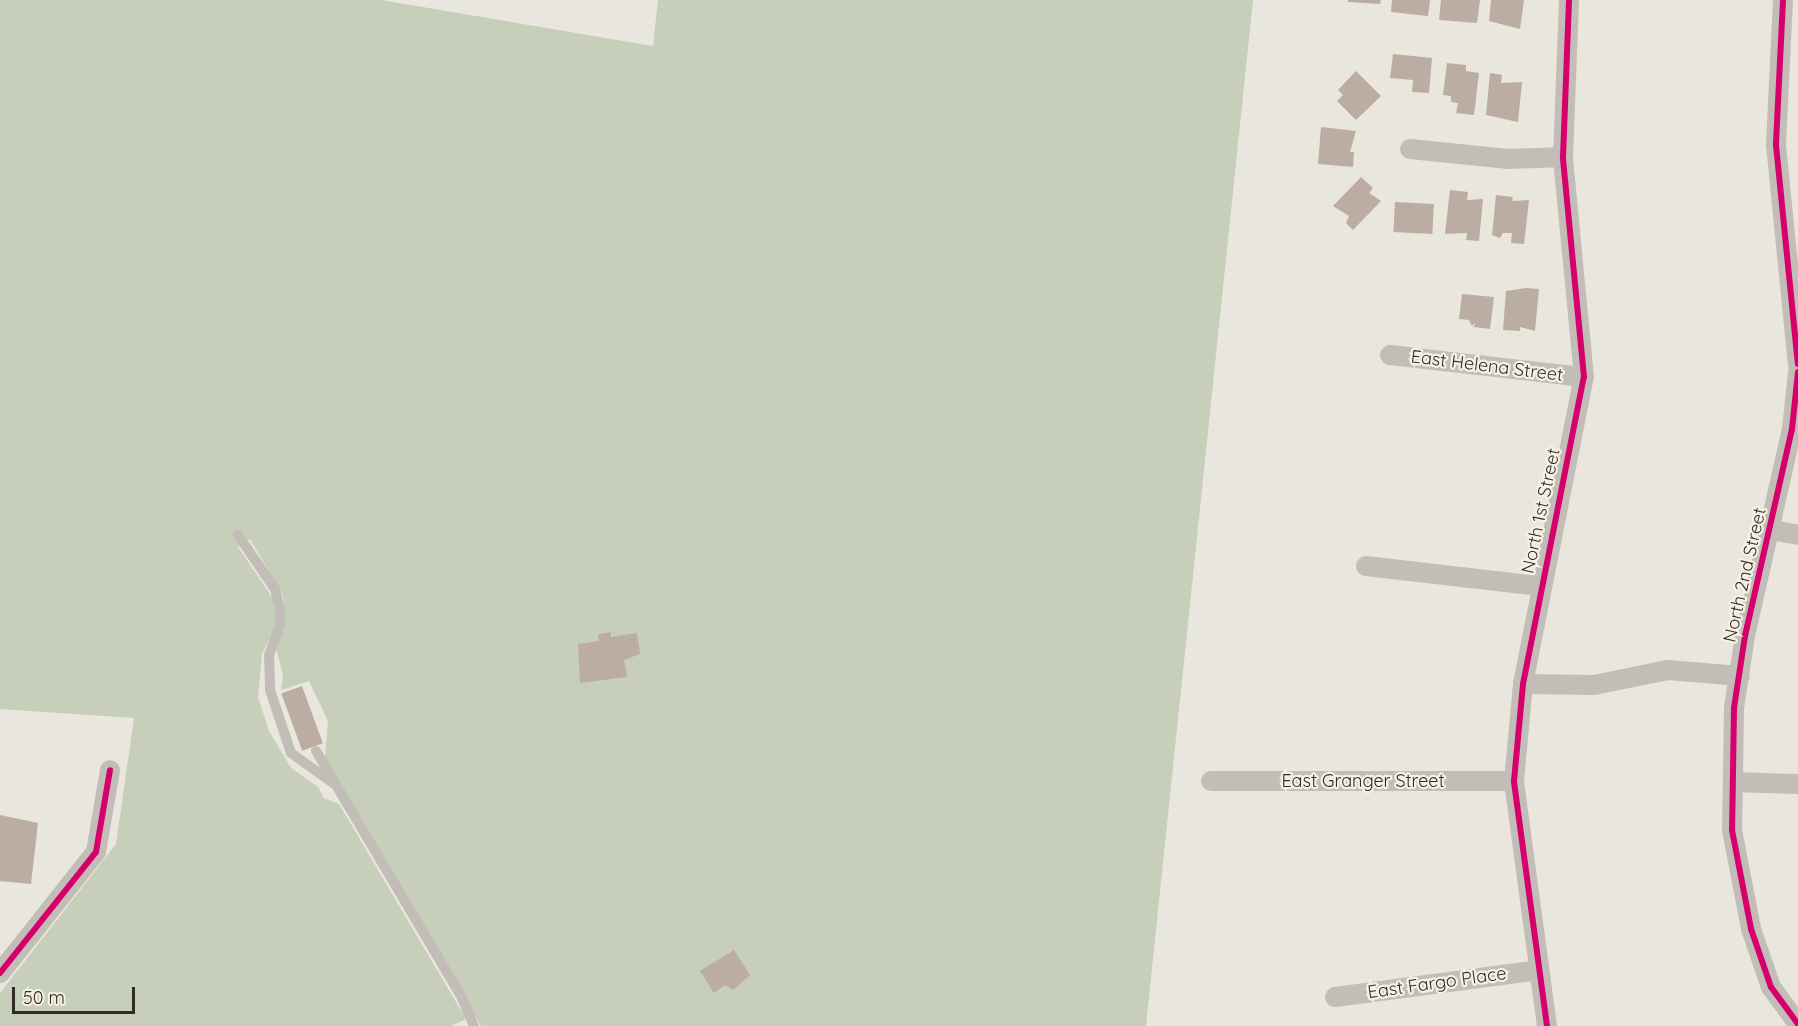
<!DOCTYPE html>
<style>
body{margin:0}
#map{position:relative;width:1798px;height:1026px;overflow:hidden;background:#e9e6de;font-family:Quicksand,sans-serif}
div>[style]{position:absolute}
.green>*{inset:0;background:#c7ceb9}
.building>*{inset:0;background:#bbada1;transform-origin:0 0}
.service>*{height:10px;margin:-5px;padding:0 5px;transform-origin:5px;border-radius:5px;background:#c2beb7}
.minor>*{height:20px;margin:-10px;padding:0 10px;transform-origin:10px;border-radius:10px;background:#c2beb7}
.cycleway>*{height:6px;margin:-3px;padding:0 3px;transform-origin:3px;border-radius:3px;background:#d6006c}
span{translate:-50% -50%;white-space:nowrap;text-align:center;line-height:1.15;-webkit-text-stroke:4.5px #f6f1e4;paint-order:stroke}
.street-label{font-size:18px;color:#322b26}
.scale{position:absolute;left:12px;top:987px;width:123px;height:27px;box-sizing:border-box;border:3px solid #322b26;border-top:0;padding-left:8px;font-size:18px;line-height:21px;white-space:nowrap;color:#322b26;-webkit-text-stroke:4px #f6f1e4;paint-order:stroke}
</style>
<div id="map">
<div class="green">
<i style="clip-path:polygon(0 0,381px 0,653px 46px,658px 0,1253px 0,1146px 1026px,481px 1026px,325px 757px,328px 721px,309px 681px,281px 690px,283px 675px,276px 648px,285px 615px,283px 595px,250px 539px,238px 547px,274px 600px,276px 626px,262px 654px,258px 697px,269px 731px,291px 768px,318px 787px,324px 798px,339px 804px,466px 1019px,451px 1026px,0 1026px,0 993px,116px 844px,134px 718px,0 709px)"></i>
</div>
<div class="building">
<i style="clip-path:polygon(1348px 0,1381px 0,1380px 4px,1348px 2px)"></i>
<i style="clip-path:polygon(1392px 0,1430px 0,1428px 16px,1391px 12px)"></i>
<i style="clip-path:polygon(1441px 0,1480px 0,1477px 23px,1439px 20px)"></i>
<i style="clip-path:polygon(1491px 0,1524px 0,1520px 29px,1489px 21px)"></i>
<i style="clip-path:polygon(1393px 54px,1432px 58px,1429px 93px,1412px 92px,1413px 80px,1390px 78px)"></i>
<i style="clip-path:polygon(1447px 63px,1466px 65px,1466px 71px,1479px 73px,1474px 115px,1456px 113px,1458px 103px,1451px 102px,1451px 96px,1443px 95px)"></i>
<i style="clip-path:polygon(1356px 71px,1381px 96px,1356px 120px,1337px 101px,1343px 95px,1338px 90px)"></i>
<i style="clip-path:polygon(1490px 73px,1502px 75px,1501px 83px,1522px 82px,1518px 122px,1486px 115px)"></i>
<i style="clip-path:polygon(1321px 127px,1356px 131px,1350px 152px,1354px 152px,1353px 167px,1318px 164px)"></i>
<i style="clip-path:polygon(1361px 177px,1373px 188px,1369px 193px,1381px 201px,1353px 230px,1346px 223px,1349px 216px,1333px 206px)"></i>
<i style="clip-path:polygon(1450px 190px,1468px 192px,1467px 200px,1483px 199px,1479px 241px,1466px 240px,1467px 233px,1445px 234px)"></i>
<i style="clip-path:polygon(1496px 195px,1513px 197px,1512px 201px,1529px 200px,1524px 244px,1511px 243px,1512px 233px,1503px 233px,1500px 238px,1492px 235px)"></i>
<i style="left:1395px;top:202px;width:39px;height:30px;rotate:3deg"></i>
<i style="clip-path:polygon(1526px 288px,1539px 289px,1535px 331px,1520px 327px,1520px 331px,1503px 330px,1506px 291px)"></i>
<i style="clip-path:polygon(1462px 294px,1494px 297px,1490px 329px,1474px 327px,1475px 323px,1472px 326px,1469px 320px,1459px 319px)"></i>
<i style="clip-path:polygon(611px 632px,611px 637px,637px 633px,640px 654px,624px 660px,627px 677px,580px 683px,578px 644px,599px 641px,598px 634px)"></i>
<i style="left:302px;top:686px;width:61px;height:22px;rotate:70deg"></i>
<i style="clip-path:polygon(0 815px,38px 823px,31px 884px,0 881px)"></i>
<i style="clip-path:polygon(734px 950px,750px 975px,733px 990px,725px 985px,714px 993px,700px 971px)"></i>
</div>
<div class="service">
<i style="left:238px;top:535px;width:65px;rotate:55.6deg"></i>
<i style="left:275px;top:589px;width:21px;rotate:76deg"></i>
<i style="left:280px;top:609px;width:16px;rotate:90deg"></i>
<i style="left:280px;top:625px;width:32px;rotate:110deg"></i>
<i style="left:269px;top:655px;width:35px;rotate:88deg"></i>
<i style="left:270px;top:690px;width:66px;rotate:71.6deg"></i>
<i style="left:291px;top:753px;width:52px;rotate:35.5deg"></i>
<i style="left:316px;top:751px;width:287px;rotate:59.4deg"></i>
<i style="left:462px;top:998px;width:30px;rotate:67deg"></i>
</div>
<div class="minor">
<i style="left:1783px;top:0;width:145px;rotate:92.8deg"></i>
<i style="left:1776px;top:145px;width:220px;rotate:84.3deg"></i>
<i style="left:1410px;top:149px;width:99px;rotate:5.8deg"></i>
<i style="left:1508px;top:159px;width:55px;rotate:-2.1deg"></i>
<i style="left:1390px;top:355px;width:195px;rotate:6.5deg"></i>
<i style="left:1798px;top:372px;width:57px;rotate:96deg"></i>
<i style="left:1792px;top:429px;width:212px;rotate:102.8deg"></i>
<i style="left:1745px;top:636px;width:73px;rotate:98.7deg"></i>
<i style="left:1734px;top:708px;width:122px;rotate:90.9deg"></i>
<i style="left:1732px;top:830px;width:101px;rotate:79.1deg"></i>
<i style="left:1751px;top:929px;width:61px;rotate:71deg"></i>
<i style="left:1771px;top:987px;width:46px;rotate:53.9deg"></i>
<i style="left:1771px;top:530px;width:27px;rotate:10deg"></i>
<i style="left:1366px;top:566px;width:175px;rotate:6.6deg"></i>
<i style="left:1523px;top:684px;width:71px;rotate:0.8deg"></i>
<i style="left:1594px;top:685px;width:76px;rotate:-11.5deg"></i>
<i style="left:1668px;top:670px;width:72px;rotate:4.8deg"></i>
<i style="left:1211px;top:781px;width:303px"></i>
<i style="left:1733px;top:782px;width:65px;rotate:1.8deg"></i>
<i style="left:0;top:973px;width:154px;rotate:-51.6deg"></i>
<i style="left:96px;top:852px;width:83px;rotate:-80.3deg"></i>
<i style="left:1335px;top:997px;width:206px;rotate:-7.5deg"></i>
<i style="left:1547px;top:1026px;width:247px;rotate:-97.7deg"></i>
<i style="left:1514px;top:781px;width:97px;rotate:-84.7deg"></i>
<i style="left:1523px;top:684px;width:313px;rotate:-78.8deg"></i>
<i style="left:1584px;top:377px;width:221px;rotate:-95.5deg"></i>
<i style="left:1563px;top:157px;width:157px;rotate:-87.8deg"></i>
</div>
<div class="cycleway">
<i style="left:1783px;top:0;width:145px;rotate:92.8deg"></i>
<i style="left:1776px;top:145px;width:220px;rotate:84.3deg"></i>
<i style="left:1798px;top:372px;width:57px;rotate:96deg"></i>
<i style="left:1792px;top:429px;width:212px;rotate:102.8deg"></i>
<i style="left:1745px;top:636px;width:73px;rotate:98.7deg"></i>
<i style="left:1734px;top:708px;width:122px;rotate:90.9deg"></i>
<i style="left:1732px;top:830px;width:101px;rotate:79.1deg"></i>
<i style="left:1751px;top:929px;width:61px;rotate:71deg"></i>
<i style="left:1771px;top:987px;width:46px;rotate:53.9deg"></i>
<i style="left:0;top:973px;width:154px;rotate:-51.6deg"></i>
<i style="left:96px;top:852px;width:83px;rotate:-80.3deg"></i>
<i style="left:1547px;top:1026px;width:247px;rotate:-97.7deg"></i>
<i style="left:1514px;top:781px;width:97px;rotate:-84.7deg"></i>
<i style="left:1523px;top:684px;width:313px;rotate:-78.8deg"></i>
<i style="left:1584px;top:377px;width:221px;rotate:-95.5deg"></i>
<i style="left:1563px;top:157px;width:157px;rotate:-87.8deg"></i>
</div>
<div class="street-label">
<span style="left:1487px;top:366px;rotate:7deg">East Helena Street</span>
<span style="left:1541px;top:511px;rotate:-78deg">North 1st Street</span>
<span style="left:1745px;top:575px;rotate:-77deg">North 2nd Street</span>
<span style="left:1363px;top:781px">East Granger Street</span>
<span style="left:1437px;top:983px;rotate:-8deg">East Fargo Place</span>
</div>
<div class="scale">50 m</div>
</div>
